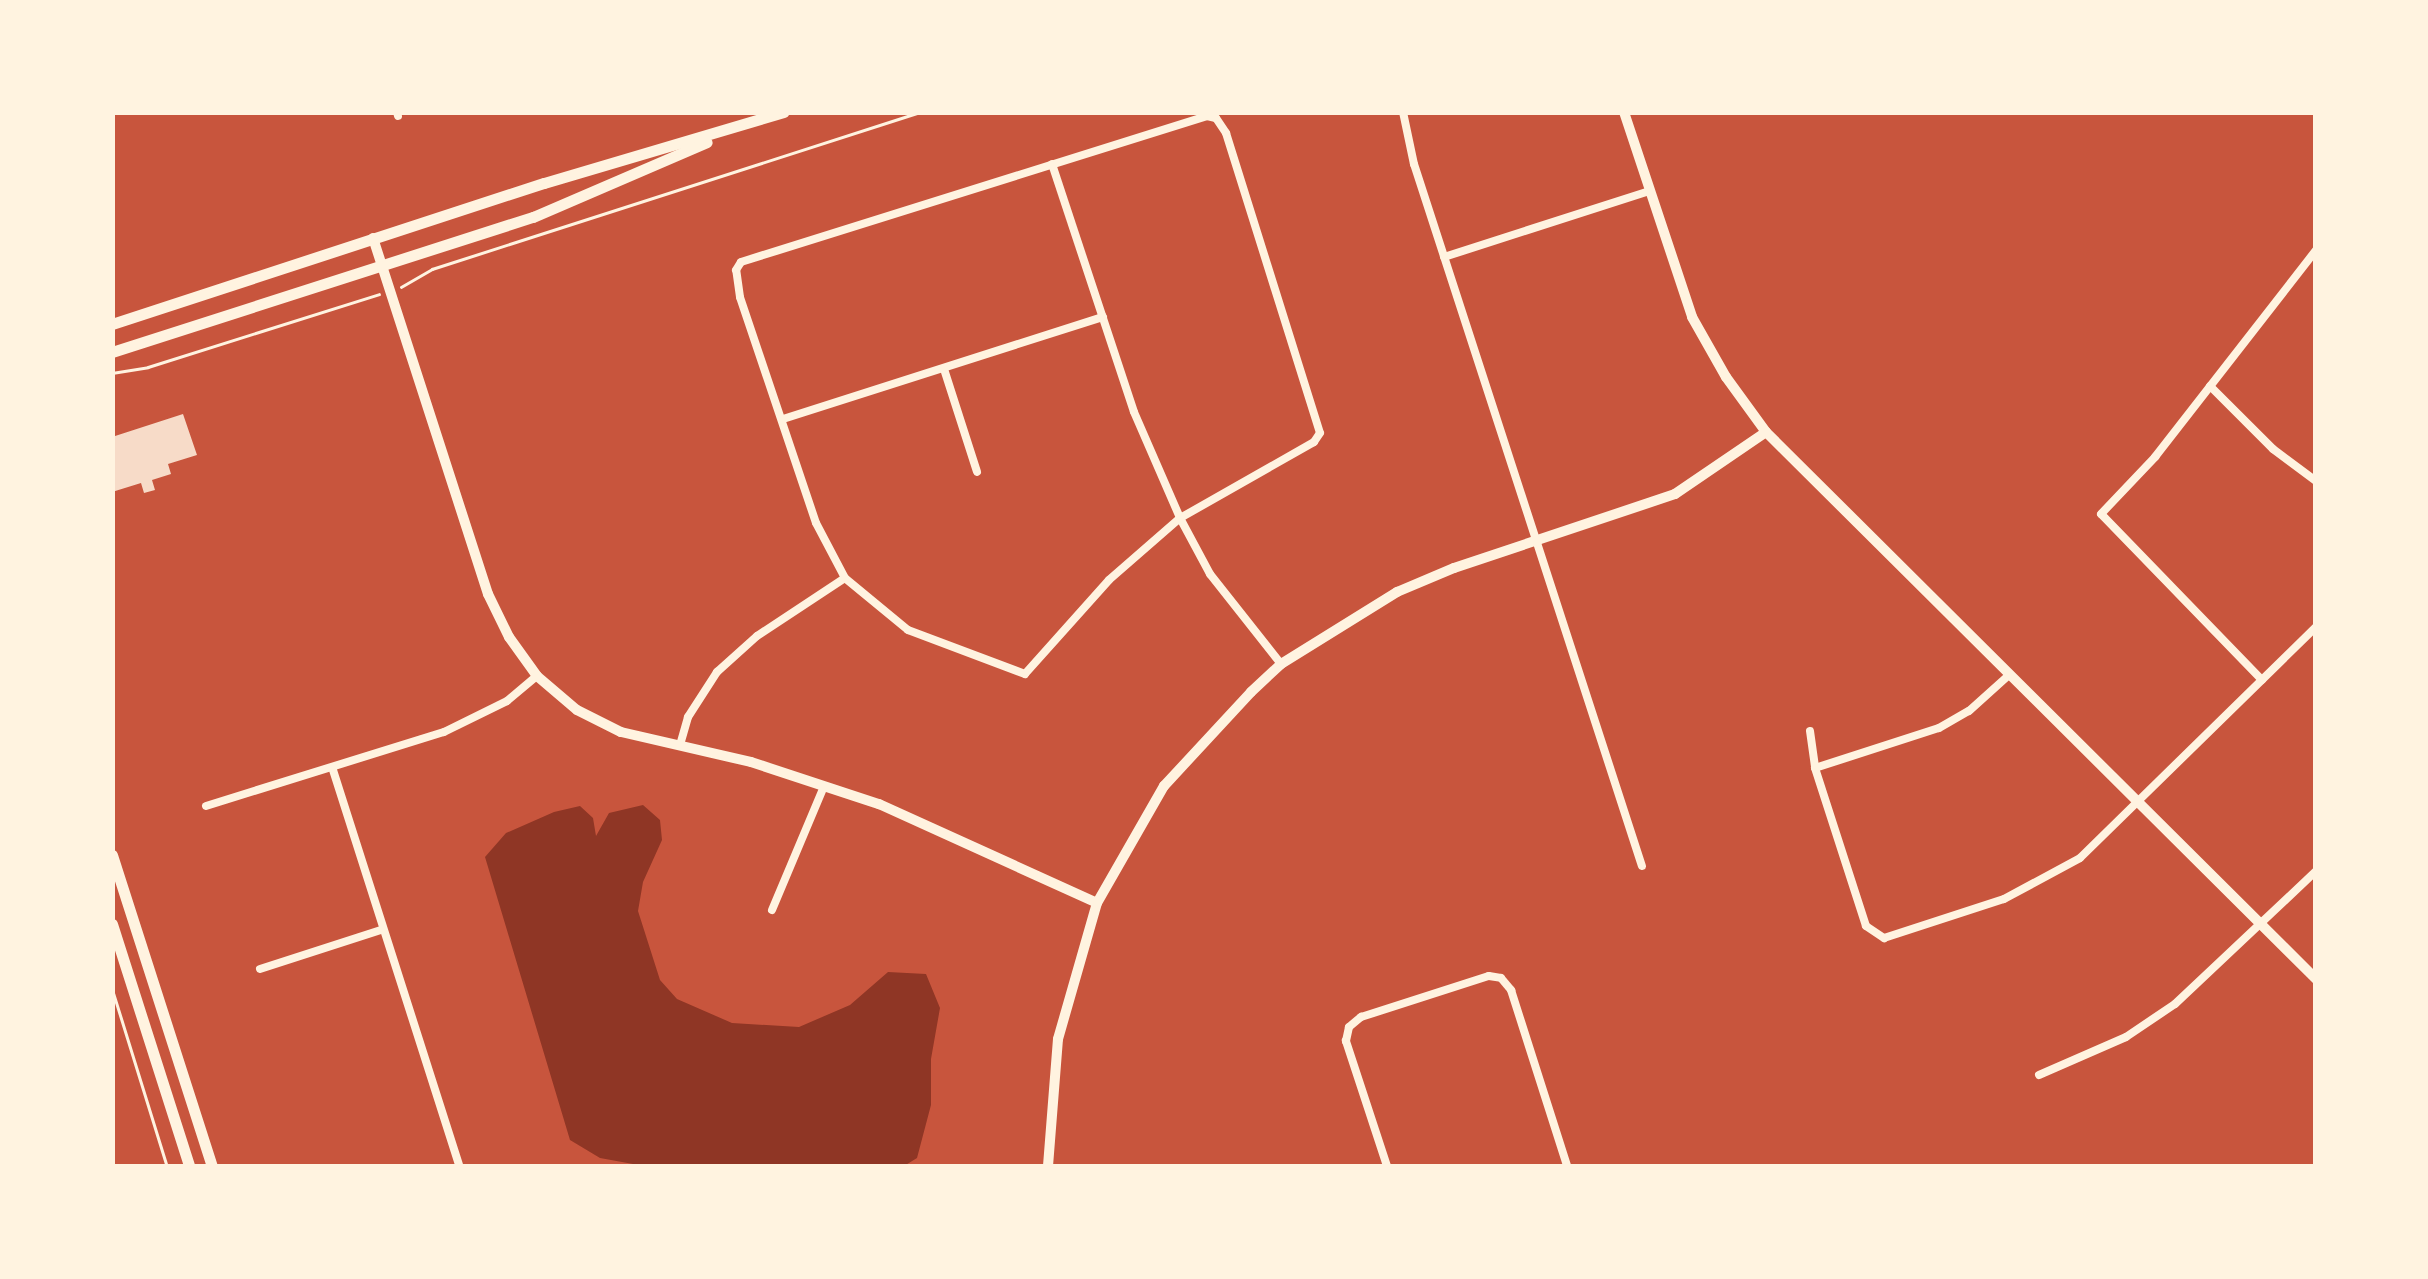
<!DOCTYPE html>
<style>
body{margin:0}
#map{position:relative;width:2428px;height:1279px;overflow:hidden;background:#c8553d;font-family:"Roboto Condensed",sans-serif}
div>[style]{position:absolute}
.water>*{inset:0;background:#8f3625}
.building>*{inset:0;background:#f7dbc8}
.path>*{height:2.5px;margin:-1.25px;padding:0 1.25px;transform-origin:1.25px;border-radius:1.25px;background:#fff3e0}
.minor>*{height:8px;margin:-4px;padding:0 4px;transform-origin:4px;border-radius:4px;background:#fff3e0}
.tertiary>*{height:10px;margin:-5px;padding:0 5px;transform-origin:5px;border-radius:5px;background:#fff3e0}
.secondary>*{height:11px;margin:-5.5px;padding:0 5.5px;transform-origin:5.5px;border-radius:5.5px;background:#fff3e0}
span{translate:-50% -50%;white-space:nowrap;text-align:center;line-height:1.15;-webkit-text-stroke:9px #fff3e0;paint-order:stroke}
.frame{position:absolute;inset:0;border:115px solid #fff3e0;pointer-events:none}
</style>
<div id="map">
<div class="water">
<i style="clip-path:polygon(643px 805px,660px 820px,662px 840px,643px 882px,638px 911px,660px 980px,677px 999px,732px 1023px,799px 1027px,850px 1005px,888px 972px,926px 974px,940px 1008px,931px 1059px,931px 1105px,917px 1158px,904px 1166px,644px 1166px,600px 1158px,570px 1140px,485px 857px,506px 833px,554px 812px,580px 806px,593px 818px,596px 836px,609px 813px)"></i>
</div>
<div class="building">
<i style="clip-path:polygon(183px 414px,197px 455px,168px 464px,171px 474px,152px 480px,155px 490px,144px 493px,141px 483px,112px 492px,112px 437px)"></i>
</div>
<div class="path">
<i style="left:401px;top:287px;width:36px;rotate:-30deg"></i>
<i style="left:432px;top:269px;width:513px;rotate:-17.83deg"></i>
<i style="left:112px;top:373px;width:36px;rotate:-9deg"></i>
<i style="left:148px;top:367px;width:242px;rotate:-17.5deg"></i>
<i style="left:112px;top:988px;width:186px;rotate:72.8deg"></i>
</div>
<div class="minor">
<i style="left:397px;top:112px;width:4px;rotate:76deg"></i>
<i style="left:1403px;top:112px;width:53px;rotate:78.1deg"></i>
<i style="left:1414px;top:164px;width:738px;rotate:72.01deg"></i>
<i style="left:1207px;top:116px;width:9px;rotate:13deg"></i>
<i style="left:1216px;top:118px;width:18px;rotate:56deg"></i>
<i style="left:1226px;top:133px;width:314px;rotate:72.6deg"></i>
<i style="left:1320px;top:433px;width:11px;rotate:124deg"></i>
<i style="left:1314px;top:442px;width:154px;rotate:150.4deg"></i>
<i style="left:1180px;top:518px;width:94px;rotate:138.9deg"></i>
<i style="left:1109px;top:580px;width:126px;rotate:131.8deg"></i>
<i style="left:1025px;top:674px;width:125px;rotate:-159.4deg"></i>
<i style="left:908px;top:630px;width:82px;rotate:-140.5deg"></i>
<i style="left:845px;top:578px;width:62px;rotate:-117.8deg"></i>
<i style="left:816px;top:523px;width:238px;rotate:-108.6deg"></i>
<i style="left:740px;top:297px;width:27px;rotate:-98deg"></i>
<i style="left:736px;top:270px;width:9px;rotate:-58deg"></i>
<i style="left:741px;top:262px;width:488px;rotate:-17.4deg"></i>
<i style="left:1052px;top:164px;width:261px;rotate:71.7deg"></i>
<i style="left:1134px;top:412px;width:116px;rotate:66.5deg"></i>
<i style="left:1180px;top:518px;width:64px;rotate:61.8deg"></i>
<i style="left:1210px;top:574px;width:115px;rotate:51.7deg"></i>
<i style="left:1444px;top:257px;width:215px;rotate:-17.8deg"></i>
<i style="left:944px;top:369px;width:108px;rotate:72.2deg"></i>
<i style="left:2210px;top:386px;width:89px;rotate:45deg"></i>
<i style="left:2273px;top:449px;width:54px;rotate:36.7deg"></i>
<i style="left:783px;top:419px;width:336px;rotate:-17.7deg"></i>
<i style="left:2262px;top:680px;width:231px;rotate:-134.1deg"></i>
<i style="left:2101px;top:514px;width:79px;rotate:-46.5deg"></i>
<i style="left:2155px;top:457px;width:262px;rotate:-52.1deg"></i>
<i style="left:1810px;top:731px;width:37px;rotate:82deg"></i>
<i style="left:1815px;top:768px;width:166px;rotate:72.1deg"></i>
<i style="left:1866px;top:926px;width:22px;rotate:34deg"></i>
<i style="left:1884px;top:938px;width:126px;rotate:-18deg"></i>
<i style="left:2004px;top:899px;width:86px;rotate:-28.3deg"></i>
<i style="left:2080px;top:858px;width:330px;rotate:-44.4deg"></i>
<i style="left:680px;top:745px;width:29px;rotate:-74deg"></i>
<i style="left:688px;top:717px;width:54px;rotate:-57.2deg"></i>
<i style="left:717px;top:672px;width:54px;rotate:-42deg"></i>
<i style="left:757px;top:636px;width:105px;rotate:-33.4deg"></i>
<i style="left:1815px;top:768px;width:130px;rotate:-17.9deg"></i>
<i style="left:1939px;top:728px;width:34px;rotate:-30deg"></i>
<i style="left:1969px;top:711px;width:54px;rotate:-42deg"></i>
<i style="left:333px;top:770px;width:416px;rotate:72.3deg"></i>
<i style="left:206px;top:806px;width:249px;rotate:-17.3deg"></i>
<i style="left:444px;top:732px;width:70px;rotate:-26.2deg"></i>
<i style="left:507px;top:701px;width:39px;rotate:-40deg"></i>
<i style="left:772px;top:910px;width:134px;rotate:-67.2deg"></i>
<i style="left:260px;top:969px;width:127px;rotate:-17.9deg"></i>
<i style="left:2039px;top:1075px;width:95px;rotate:-23.6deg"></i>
<i style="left:2126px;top:1037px;width:59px;rotate:-34deg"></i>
<i style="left:2175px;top:1004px;width:194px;rotate:-43.3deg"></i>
<i style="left:1387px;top:1166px;width:132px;rotate:-108.2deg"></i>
<i style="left:1346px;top:1041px;width:14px;rotate:-78deg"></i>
<i style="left:1349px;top:1027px;width:16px;rotate:-40deg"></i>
<i style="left:1361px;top:1017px;width:134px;rotate:-17.8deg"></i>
<i style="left:1489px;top:976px;width:12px;rotate:9deg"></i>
<i style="left:1501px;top:978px;width:16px;rotate:50deg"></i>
<i style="left:1511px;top:990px;width:185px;rotate:72.3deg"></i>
</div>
<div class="tertiary">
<i style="left:1624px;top:112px;width:216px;rotate:71.6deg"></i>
<i style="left:1692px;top:317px;width:69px;rotate:60.5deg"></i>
<i style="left:1726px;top:377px;width:68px;rotate:54deg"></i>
<i style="left:1766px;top:432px;width:776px;rotate:44.84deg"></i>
<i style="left:373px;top:238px;width:374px;rotate:72.1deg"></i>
<i style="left:488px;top:594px;width:48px;rotate:64deg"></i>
<i style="left:509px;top:637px;width:48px;rotate:54.3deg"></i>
<i style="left:537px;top:676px;width:52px;rotate:40.4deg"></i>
<i style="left:577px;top:710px;width:49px;rotate:26.6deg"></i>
<i style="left:621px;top:732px;width:133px;rotate:13deg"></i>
<i style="left:751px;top:762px;width:135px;rotate:18.2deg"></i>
<i style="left:879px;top:804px;width:239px;rotate:24.4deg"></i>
<i style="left:1048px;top:1166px;width:127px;rotate:-85.5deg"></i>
<i style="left:1058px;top:1039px;width:141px;rotate:-74deg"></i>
<i style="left:1097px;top:903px;width:135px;rotate:-60.2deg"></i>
<i style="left:1164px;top:786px;width:128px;rotate:-47.2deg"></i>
<i style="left:1251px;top:692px;width:41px;rotate:-43deg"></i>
<i style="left:1281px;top:664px;width:137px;rotate:-31.8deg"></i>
<i style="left:1397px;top:592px;width:62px;rotate:-22.8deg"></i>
<i style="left:1454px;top:568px;width:233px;rotate:-18.5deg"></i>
<i style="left:1675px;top:494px;width:110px;rotate:-34.3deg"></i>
</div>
<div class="secondary">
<i style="left:112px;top:324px;width:454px;rotate:-18.1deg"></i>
<i style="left:544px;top:183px;width:250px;rotate:-16.5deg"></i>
<i style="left:112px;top:352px;width:442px;rotate:-17.8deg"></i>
<i style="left:533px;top:217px;width:189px;rotate:-23.3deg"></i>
<i style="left:112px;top:855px;width:327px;rotate:72.2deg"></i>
<i style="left:112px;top:924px;width:254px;rotate:72.3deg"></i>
</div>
<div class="frame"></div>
</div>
